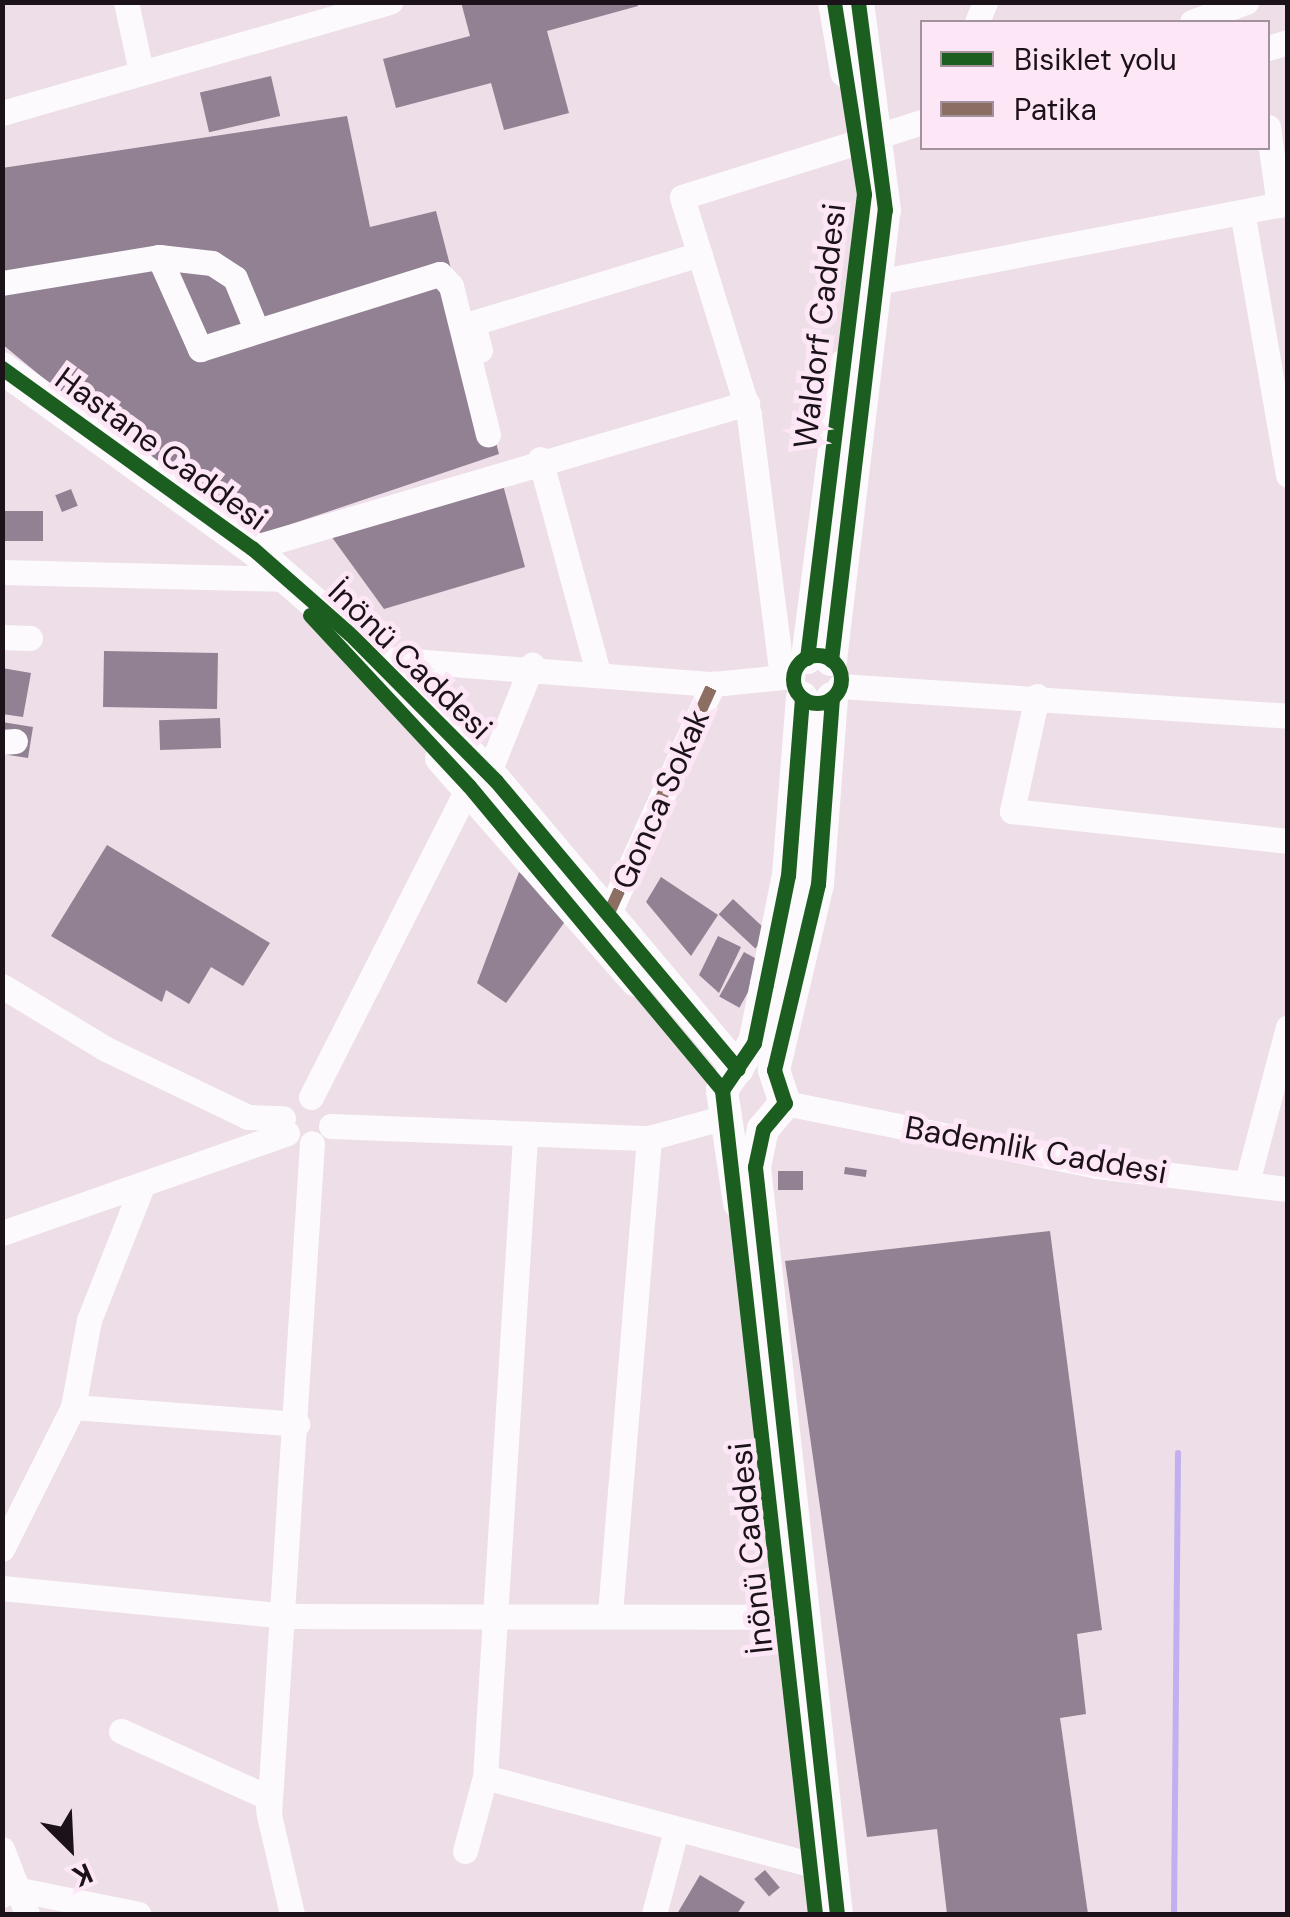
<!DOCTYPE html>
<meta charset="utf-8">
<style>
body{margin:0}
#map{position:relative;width:1290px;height:1917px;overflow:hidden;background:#eddee8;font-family:"DM Sans",sans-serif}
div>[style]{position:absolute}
.stream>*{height:6px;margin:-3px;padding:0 3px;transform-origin:3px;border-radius:3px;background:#c2afef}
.building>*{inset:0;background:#928193;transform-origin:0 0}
.minor>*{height:25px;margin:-12.5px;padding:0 12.5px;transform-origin:12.5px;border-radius:12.5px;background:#fcfafc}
.major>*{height:32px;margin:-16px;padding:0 16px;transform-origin:16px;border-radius:16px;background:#fcfafc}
.quiet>*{height:12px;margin-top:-6px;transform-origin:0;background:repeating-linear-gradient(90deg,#8d6e63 0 25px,transparent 0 37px)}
.cycleway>*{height:15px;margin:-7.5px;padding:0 7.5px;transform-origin:7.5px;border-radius:7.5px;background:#1b5e20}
.cycleway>.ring{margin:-7.5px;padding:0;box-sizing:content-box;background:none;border:15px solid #1b5e20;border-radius:50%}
span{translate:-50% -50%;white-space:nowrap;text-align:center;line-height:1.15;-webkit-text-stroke:10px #fde7f6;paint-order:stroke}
.street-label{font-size:32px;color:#1c1219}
.frame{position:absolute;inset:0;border:5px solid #1c1219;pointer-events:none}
.legend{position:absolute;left:920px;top:20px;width:350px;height:130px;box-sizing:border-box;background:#fde7f6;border:2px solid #a3929e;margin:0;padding:12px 18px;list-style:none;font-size:30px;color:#1c1219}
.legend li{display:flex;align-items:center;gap:20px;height:50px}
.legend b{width:50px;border:2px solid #a3929e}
.north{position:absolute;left:20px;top:1797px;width:100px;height:100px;-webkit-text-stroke:8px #fde7f6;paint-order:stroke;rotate:156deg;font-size:28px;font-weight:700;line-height:40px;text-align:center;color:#1c1219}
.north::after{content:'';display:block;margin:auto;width:35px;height:45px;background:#1c1219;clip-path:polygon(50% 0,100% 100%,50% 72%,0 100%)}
</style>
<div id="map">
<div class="stream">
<i style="left:1174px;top:1914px;width:461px;rotate:-89.5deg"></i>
</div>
<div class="building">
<i style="clip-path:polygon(461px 2px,637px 2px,638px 6px,547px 31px,569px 113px,504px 130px,491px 83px,396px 108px,383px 59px,470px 36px)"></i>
<i style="left:271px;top:76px;width:41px;height:73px;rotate:77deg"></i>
<i style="clip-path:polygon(347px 116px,370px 227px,436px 211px,499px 454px,262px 534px,100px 425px,2px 344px,2px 168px)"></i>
<i style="clip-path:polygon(502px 481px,525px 567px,384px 609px,331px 536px)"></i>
<i style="left:71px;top:489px;width:18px;height:17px;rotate:68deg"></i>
<i style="left:2px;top:511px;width:41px;height:30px"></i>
<i style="left:104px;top:651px;width:114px;height:56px;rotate:1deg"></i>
<i style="clip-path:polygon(2px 668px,31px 673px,23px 717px,2px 714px)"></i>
<i style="left:220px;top:718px;width:30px;height:61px;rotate:88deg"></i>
<i style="clip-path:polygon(2px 722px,33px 727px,28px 758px,2px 754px)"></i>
<i style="clip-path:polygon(107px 845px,270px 943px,243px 986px,211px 967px,189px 1004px,166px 990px,162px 1002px,51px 936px)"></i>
<i style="clip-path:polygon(519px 872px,569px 916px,506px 1003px,477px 983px)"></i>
<i style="clip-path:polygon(661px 877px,718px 915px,691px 956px,646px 902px)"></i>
<i style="left:733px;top:899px;width:50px;height:21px;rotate:43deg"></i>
<i style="clip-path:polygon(718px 936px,741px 947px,719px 993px,699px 975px)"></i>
<i style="left:744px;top:952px;width:23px;height:51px;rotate:29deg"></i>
<i style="left:845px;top:1167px;width:22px;height:7px;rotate:8deg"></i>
<i style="left:778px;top:1171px;width:25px;height:19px"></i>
<i style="clip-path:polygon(1050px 1231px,1102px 1630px,1077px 1634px,1086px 1714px,1060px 1718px,1088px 1914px,947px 1914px,937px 1829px,867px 1837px,785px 1261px)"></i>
<i style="left:765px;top:1870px;width:23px;height:14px;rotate:50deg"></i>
<i style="clip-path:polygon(700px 1875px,745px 1902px,737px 1914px,677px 1914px)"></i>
</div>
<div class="minor">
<i style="left:126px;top:2px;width:66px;rotate:77.8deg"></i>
<i style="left:977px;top:22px;width:22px;rotate:-68deg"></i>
<i style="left:1192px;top:22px;width:58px;rotate:-20.3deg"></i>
<i style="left:1268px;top:48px;width:21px;rotate:-17deg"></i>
<i style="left:2px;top:113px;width:404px;rotate:-16deg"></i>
<i style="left:1268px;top:127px;width:79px;rotate:82deg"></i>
<i style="left:878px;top:136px;width:46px;rotate:-17.7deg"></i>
<i style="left:1243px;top:217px;width:262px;rotate:80.1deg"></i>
<i style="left:159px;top:257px;width:53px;rotate:6.5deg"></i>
<i style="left:212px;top:263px;width:27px;rotate:33deg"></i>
<i style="left:235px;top:278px;width:55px;rotate:67.6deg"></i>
<i style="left:877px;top:282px;width:419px;rotate:-10.9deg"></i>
<i style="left:2px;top:283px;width:159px;rotate:-9.4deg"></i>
<i style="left:159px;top:257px;width:101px;rotate:66deg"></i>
<i style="left:200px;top:349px;width:251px;rotate:-17.4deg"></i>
<i style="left:440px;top:274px;width:16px;rotate:47deg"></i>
<i style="left:451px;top:286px;width:153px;rotate:76deg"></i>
<i style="left:480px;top:350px;width:28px;rotate:-105deg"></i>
<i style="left:473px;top:323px;width:237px;rotate:-16.9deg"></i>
<i style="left:540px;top:459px;width:218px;rotate:74.8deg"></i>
<i style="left:252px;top:548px;width:516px;rotate:-16.33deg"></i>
<i style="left:2px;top:572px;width:281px;rotate:1.4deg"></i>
<i style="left:2px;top:637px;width:28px;rotate:2deg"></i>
<i style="left:373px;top:658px;width:341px;rotate:4.4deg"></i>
<i style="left:713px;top:684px;width:80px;rotate:-5.7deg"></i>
<i style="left:782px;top:677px;width:265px;rotate:-97.2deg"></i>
<i style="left:749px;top:414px;width:227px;rotate:-107.2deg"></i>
<i style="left:682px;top:197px;width:184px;rotate:-17.4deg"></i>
<i style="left:840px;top:686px;width:449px;rotate:3.8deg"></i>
<i style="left:1037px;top:696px;width:118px;rotate:102.3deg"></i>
<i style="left:1012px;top:811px;width:278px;rotate:6.2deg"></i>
<i style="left:2px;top:742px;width:13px;rotate:-4deg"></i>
<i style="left:488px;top:774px;width:118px;rotate:-68deg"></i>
<i style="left:609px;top:913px;width:252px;rotate:-65.6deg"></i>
<i style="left:2px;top:986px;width:122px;rotate:31.2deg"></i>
<i style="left:106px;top:1049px;width:157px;rotate:25.6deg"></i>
<i style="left:248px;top:1117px;width:35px;rotate:2deg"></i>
<i style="left:311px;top:1097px;width:349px;rotate:-63.1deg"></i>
<i style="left:785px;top:1103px;width:318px;rotate:11.4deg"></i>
<i style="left:1097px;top:1166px;width:192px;rotate:6.9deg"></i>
<i style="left:331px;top:1126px;width:318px;rotate:2.2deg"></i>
<i style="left:649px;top:1138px;width:83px;rotate:-15.4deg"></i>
<i style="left:1247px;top:1182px;width:160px;rotate:-75.2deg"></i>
<i style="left:2px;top:1233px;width:302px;rotate:-19.3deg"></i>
<i style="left:73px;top:1407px;width:225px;rotate:4.3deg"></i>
<i style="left:2px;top:1549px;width:159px;rotate:-63.4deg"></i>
<i style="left:73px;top:1407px;width:88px;rotate:-79.6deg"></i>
<i style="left:89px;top:1320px;width:144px;rotate:-68.4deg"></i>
<i style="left:2px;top:1588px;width:287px;rotate:5.6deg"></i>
<i style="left:288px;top:1616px;width:499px;rotate:0.1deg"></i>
<i style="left:610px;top:1613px;width:477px;rotate:-85.3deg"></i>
<i style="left:121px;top:1731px;width:160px;rotate:24.3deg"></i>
<i style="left:267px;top:1797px;width:18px;rotate:84deg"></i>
<i style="left:485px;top:1777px;width:335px;rotate:15deg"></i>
<i style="left:2px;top:1849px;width:70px;rotate:69deg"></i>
<i style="left:465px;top:1851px;width:77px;rotate:-74.9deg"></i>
<i style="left:485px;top:1777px;width:640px;rotate:-86.42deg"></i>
<i style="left:2px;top:1895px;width:14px;rotate:-25deg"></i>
<i style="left:15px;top:1889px;width:126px;rotate:11.4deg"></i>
<i style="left:292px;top:1914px;width:102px;rotate:-103.1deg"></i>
<i style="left:269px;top:1815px;width:673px;rotate:-86.34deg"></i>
<i style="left:654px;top:1914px;width:86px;rotate:-75.2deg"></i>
</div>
<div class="major">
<i style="left:834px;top:2px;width:71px;rotate:80.3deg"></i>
<i style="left:2px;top:368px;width:308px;rotate:35.8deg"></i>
<i style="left:252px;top:548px;width:130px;rotate:41.3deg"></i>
<i style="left:350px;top:634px;width:207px;rotate:45.2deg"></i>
<i style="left:496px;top:781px;width:376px;rotate:50deg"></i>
<i style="left:807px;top:658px;width:296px;rotate:-82.6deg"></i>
<i style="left:831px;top:660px;width:453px;rotate:-83.2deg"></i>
<i style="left:885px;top:210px;width:210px;rotate:-97.4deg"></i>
<i style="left:832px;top:698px;width:187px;rotate:94.3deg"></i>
<i style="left:818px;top:884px;width:191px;rotate:103.3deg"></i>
<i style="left:774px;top:1070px;width:35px;rotate:72deg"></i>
<i style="left:785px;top:1103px;width:34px;rotate:130deg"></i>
<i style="left:763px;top:1129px;width:39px;rotate:102deg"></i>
<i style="left:755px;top:1167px;width:751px;rotate:83.74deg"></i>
<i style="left:441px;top:758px;width:296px;rotate:48.8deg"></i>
<i style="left:739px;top:1203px;width:114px;rotate:-98.6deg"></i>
<i style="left:722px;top:1090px;width:57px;rotate:-55.8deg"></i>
<i style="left:754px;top:1043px;width:60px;rotate:-78.5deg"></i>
<i style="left:766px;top:984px;width:111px;rotate:-78.6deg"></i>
<i style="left:788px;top:875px;width:178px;rotate:-85.5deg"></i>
</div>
<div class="quiet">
<i style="left:609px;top:913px;width:252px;rotate:-65.6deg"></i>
</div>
<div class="cycleway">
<i style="left:2px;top:368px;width:308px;rotate:35.8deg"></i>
<i style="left:252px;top:548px;width:130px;rotate:41.3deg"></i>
<i style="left:350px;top:634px;width:207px;rotate:45.2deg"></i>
<i style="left:496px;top:781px;width:376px;rotate:50deg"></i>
<i style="left:310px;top:615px;width:233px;rotate:47.1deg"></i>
<i style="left:469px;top:786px;width:396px;rotate:50.2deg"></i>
<i class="ring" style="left:793px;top:655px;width:33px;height:33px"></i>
<i style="left:807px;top:658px;width:467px;rotate:-83deg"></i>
<i style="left:864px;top:194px;width:194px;rotate:-98.9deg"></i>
<i style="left:831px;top:660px;width:453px;rotate:-83.2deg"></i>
<i style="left:885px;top:210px;width:210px;rotate:-97.4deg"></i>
<i style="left:802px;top:698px;width:178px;rotate:94.5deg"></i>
<i style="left:788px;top:875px;width:111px;rotate:101.4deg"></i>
<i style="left:766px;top:984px;width:60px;rotate:101.5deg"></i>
<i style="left:754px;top:1043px;width:57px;rotate:124.2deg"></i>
<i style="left:722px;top:1090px;width:829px;rotate:83.56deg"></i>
<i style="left:832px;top:698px;width:187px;rotate:94.3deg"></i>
<i style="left:818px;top:884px;width:191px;rotate:103.3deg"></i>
<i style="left:774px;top:1070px;width:35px;rotate:72deg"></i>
<i style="left:785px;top:1103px;width:34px;rotate:130deg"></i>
<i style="left:763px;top:1129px;width:39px;rotate:102deg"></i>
<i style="left:755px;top:1167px;width:751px;rotate:83.74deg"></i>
</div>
<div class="street-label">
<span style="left:820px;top:326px;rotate:-83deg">Waldorf Caddesi</span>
<span style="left:161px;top:449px;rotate:36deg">Hastane Caddesi</span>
<span style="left:410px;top:660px;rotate:44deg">İnönü Caddesi</span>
<span style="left:661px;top:799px;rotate:-66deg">Gonca Sokak</span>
<span style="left:1036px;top:1150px;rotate:10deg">Bademlik Caddesi</span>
<span style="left:751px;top:1548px;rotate:-96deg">İnönü Caddesi</span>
</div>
<div class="frame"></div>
<ul class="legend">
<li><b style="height:12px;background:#1b5e20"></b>Bisiklet yolu</li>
<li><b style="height:12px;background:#8d6e63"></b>Patika</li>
</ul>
<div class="north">K</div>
</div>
